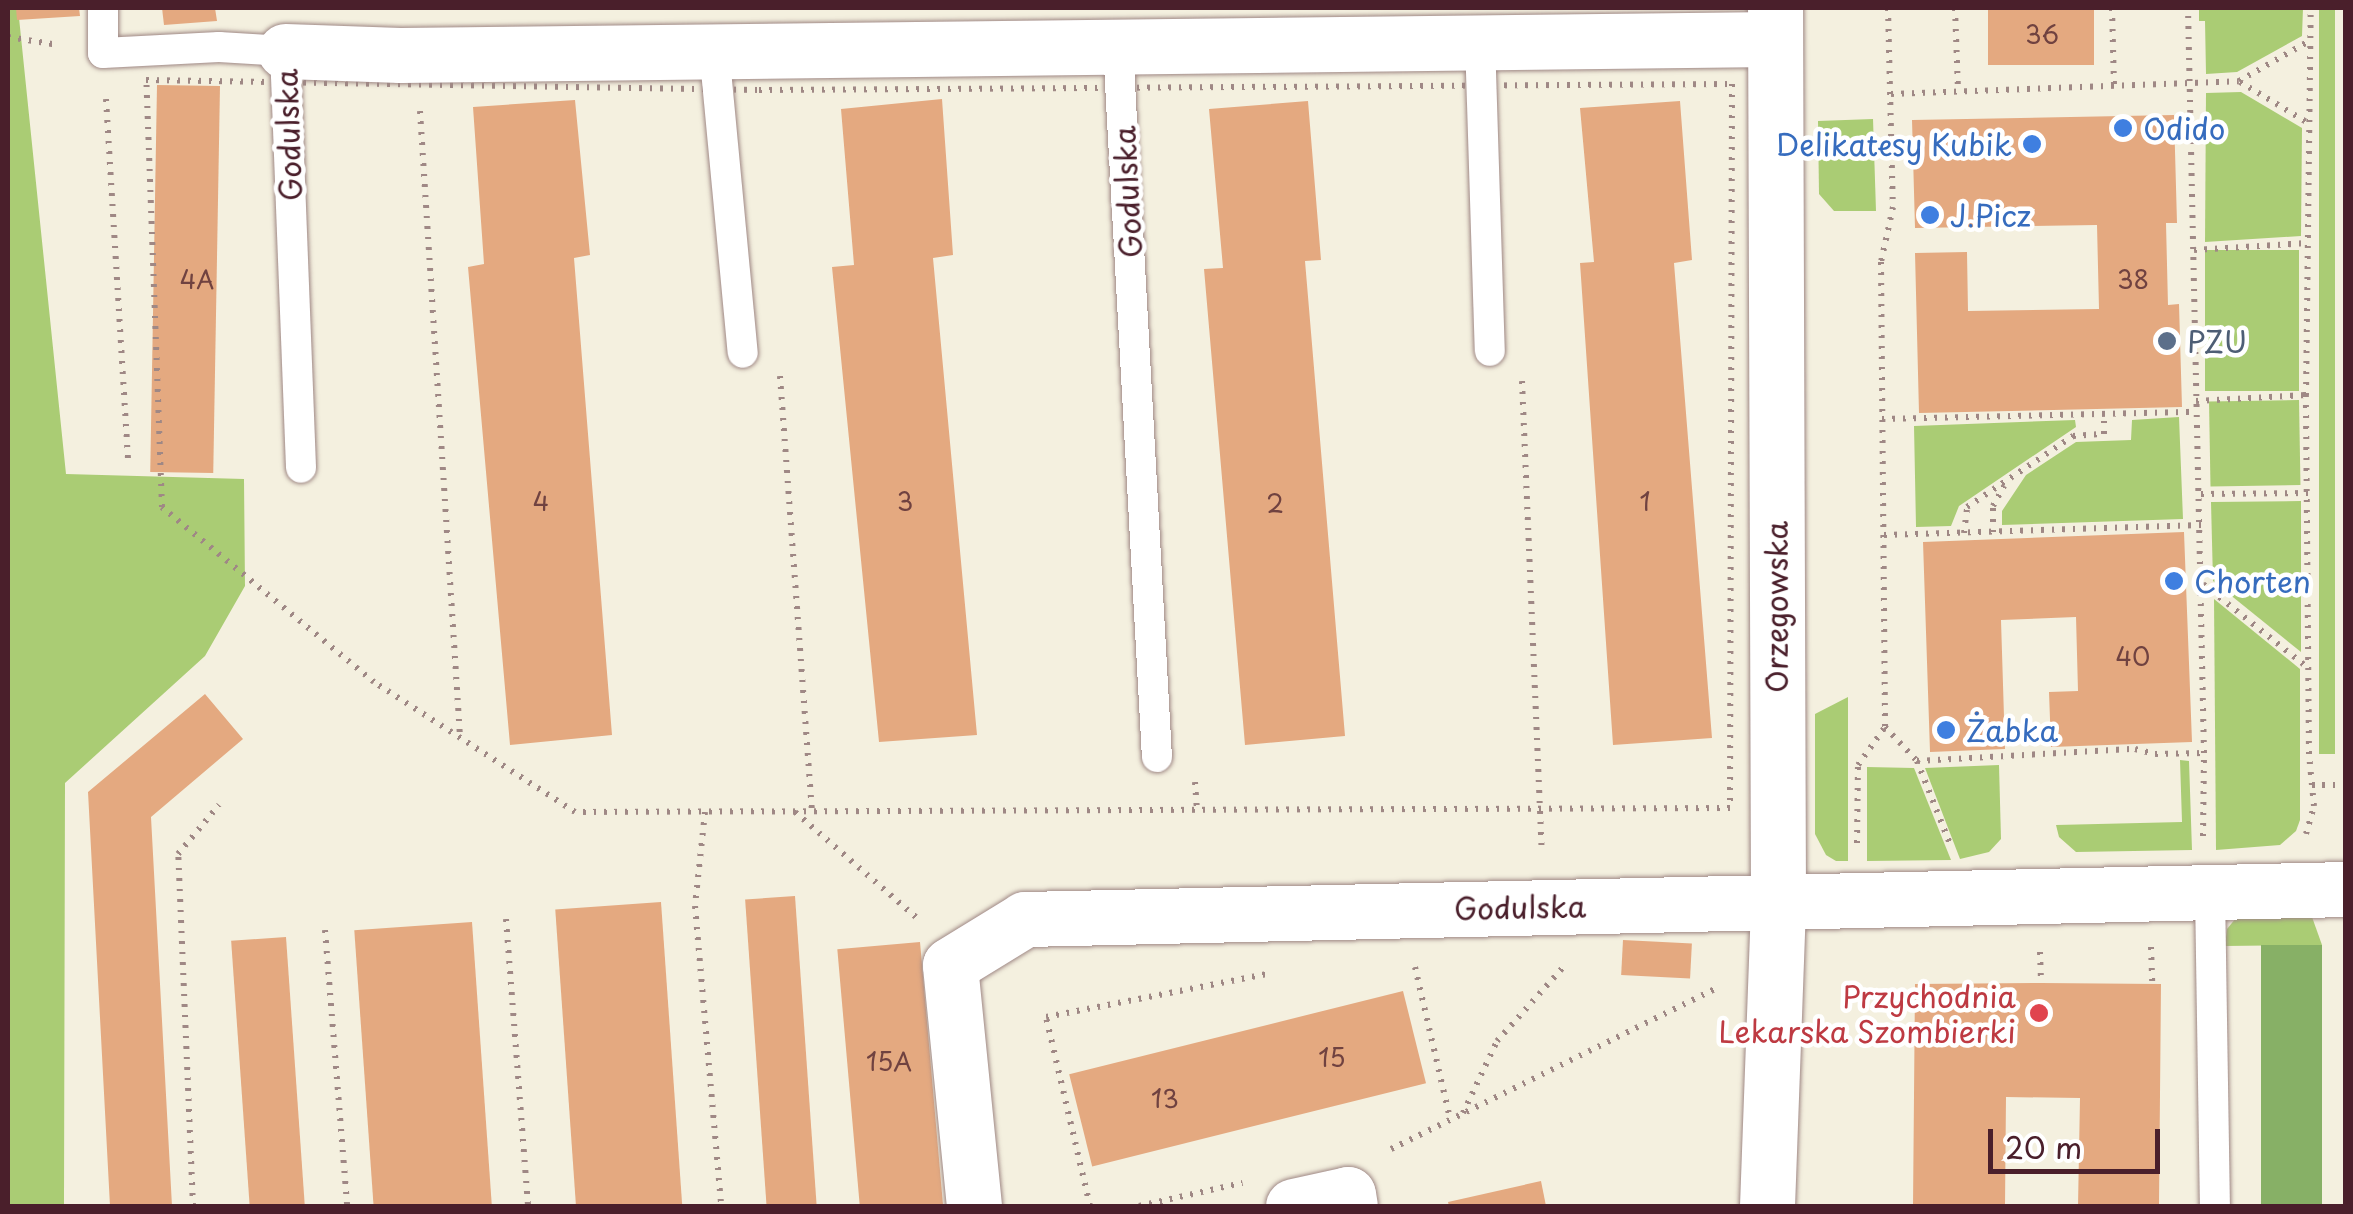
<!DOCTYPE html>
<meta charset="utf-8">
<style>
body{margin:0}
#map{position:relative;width:2353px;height:1214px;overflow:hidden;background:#f4f0df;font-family:"Playpen Sans",sans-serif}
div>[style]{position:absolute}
.green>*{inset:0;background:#aacc74;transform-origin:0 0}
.forest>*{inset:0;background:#87b066;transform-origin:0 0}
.building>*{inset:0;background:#e4a980;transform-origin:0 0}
.path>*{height:6px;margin-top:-3px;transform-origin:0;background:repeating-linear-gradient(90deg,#9f8885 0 2.5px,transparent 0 10.5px)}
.roads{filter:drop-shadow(0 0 2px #9f8885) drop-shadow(0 0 2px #9f8885)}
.service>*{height:30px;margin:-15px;padding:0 15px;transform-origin:15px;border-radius:15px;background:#fff}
.minor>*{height:55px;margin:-27.5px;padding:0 27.5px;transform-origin:27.5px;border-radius:27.5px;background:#fff}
.dots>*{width:28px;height:28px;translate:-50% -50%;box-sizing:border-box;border:5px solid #fff;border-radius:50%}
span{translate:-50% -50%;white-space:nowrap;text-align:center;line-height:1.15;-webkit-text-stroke:9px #fff;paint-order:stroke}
.number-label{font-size:25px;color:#704240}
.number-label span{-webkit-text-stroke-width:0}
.shop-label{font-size:30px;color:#366cbe}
.left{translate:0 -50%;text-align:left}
.right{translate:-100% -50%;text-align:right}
.street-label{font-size:30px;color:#4a1f2b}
.service-label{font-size:30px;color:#4e5e75}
.health-label{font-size:30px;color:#be3a42}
.frame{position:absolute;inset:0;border:10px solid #4a1f2b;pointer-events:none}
.scale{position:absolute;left:1988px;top:1129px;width:172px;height:45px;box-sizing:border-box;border:5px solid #4a1f2b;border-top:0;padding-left:12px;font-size:30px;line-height:35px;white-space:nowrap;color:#4a1f2b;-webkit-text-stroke:8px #fff;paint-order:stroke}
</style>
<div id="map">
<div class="green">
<i style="clip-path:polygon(8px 8px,18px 8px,66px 474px,244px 479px,245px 586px,205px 656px,65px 783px,64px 1206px,8px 1206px)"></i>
<i style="clip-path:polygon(2199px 8px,2303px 8px,2302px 36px,2237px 72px,2206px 74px,2205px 21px,2199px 21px)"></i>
<i style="left:2319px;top:8px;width:16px;height:746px"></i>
<i style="clip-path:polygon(2241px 92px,2302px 128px,2301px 236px,2205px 242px,2206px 93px)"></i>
<i style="clip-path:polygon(1873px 119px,1876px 211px,1834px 211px,1819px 194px,1818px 121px)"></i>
<i style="left:2299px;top:250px;width:141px;height:94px;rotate:90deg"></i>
<i style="left:2299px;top:400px;width:85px;height:90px;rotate:89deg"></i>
<i style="clip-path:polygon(2179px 417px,2183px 519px,2002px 525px,2002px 511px,2026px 475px,2076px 442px,2131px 440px,2132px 420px)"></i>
<i style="clip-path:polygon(2075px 420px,2076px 427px,1959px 506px,1951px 526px,1916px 527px,1914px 426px)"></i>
<i style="clip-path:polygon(2301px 501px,2301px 652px,2213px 581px,2211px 502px)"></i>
<i style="clip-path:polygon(2214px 599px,2300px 669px,2300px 820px,2296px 831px,2280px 845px,2216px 850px)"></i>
<i style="clip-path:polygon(1848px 697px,1848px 861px,1836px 861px,1826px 855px,1815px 834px,1815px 714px)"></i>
<i style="clip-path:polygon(2180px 760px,2189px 761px,2192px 850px,2076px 852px,2059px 837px,2056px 825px,2182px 822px)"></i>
<i style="clip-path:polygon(1999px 765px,2001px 839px,1989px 852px,1960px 859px,1925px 768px)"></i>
<i style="clip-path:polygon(1867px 767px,1914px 768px,1951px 860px,1867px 861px)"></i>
<i style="clip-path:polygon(2312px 917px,2322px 945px,2225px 946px,2227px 929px,2236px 918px)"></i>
</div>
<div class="forest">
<i style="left:2261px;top:945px;width:61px;height:261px"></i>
</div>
<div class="building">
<i style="clip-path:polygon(16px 8px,79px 8px,80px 16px,17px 20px)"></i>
<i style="clip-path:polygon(162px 8px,215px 8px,217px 21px,164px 25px)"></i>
<i style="left:1988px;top:8px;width:106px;height:57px"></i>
<i style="left:157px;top:85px;width:63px;height:387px;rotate:1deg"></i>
<i style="clip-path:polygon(942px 99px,953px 255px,933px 258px,977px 735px,879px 742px,832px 267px,854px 265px,841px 109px)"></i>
<i style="clip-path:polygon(575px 100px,590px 255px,574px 258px,612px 735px,510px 745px,468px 267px,484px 264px,473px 107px)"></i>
<i style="clip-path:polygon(1308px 101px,1321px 260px,1305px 261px,1345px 736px,1245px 745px,1204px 269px,1223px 268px,1209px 109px)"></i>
<i style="clip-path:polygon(1680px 101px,1692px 260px,1674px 263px,1712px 738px,1613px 745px,1580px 263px,1594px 262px,1580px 108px)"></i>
<i style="clip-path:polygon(2174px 115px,2177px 223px,2166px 223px,2168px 305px,2179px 304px,2182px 407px,1919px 413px,1915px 253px,1967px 252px,1968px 311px,2099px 309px,2097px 225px,1915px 228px,1912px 120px)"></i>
<i style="clip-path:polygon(2184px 532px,2192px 742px,2051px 747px,2049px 692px,2078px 691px,2076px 617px,2001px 620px,2005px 749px,1930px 752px,1923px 542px)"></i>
<i style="clip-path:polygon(205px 694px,243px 739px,151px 817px,172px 1206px,110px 1206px,88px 792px)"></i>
<i style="left:795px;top:896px;width:311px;height:50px;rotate:86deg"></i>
<i style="left:661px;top:902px;width:305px;height:106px;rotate:86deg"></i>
<i style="left:472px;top:922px;width:285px;height:118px;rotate:86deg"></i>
<i style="left:286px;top:937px;width:270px;height:55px;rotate:86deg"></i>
<i style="left:1623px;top:940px;width:69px;height:35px;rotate:3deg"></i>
<i style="left:920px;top:942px;width:265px;height:83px;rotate:85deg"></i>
<i style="clip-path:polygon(2041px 983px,2161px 984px,2159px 1206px,2078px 1206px,2080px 1098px,2006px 1097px,2005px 1206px,1913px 1206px,1915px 984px)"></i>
<i style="left:1403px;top:991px;width:95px;height:344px;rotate:76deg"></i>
<i style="clip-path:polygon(1541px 1181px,1546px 1206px,1449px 1206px,1448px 1202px)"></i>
</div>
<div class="path">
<i style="left:1888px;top:8px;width:199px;rotate:88.6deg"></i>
<i style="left:1893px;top:207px;width:56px;rotate:102.3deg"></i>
<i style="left:1881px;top:262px;width:465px;rotate:89.5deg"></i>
<i style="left:1885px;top:727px;width:47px;rotate:46.7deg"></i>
<i style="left:1917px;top:761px;width:218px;rotate:-3.2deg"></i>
<i style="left:2135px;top:749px;width:21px;rotate:14deg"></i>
<i style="left:2155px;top:754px;width:49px;rotate:-1.2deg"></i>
<i style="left:2204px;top:753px;width:745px;rotate:-91.23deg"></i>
<i style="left:1955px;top:8px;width:83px;rotate:87.9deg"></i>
<i style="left:2112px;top:8px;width:78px;rotate:88.5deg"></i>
<i style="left:8px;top:37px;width:51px;rotate:9.1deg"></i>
<i style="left:146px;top:80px;width:613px;rotate:0.93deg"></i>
<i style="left:759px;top:90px;width:973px;rotate:-0.35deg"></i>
<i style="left:1732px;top:84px;width:724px;rotate:90.16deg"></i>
<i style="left:1730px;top:808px;width:1155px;rotate:179.8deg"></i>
<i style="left:575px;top:812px;width:239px;rotate:-147.1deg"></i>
<i style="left:374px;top:682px;width:275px;rotate:-140.5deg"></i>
<i style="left:162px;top:507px;width:427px;rotate:-92.1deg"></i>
<i style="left:2240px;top:82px;width:82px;rotate:31deg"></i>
<i style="left:1891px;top:94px;width:348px;rotate:-2.1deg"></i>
<i style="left:2239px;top:81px;width:83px;rotate:-29.7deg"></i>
<i style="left:106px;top:99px;width:364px;rotate:86.5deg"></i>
<i style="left:420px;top:111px;width:627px;rotate:86.34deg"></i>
<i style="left:2194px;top:250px;width:113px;rotate:-3.5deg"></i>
<i style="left:780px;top:376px;width:436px;rotate:85.8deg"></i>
<i style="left:1522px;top:381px;width:472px;rotate:87.6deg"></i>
<i style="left:2196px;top:401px;width:110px;rotate:-3.1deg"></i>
<i style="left:1882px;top:419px;width:315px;rotate:-1.3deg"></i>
<i style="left:2201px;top:494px;width:107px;rotate:-0.5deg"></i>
<i style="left:1993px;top:532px;width:26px;rotate:-90deg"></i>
<i style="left:1993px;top:506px;width:23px;rotate:-61deg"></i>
<i style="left:1964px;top:533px;width:26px;rotate:-83deg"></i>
<i style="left:1967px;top:507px;width:128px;rotate:-33.8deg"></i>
<i style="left:2073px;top:436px;width:31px;rotate:-4deg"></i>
<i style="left:2104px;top:434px;width:20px;rotate:-90deg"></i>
<i style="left:1884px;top:535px;width:318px;rotate:-1.8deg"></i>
<i style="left:2203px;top:584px;width:133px;rotate:38.6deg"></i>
<i style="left:1917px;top:761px;width:89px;rotate:68.3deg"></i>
<i style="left:1195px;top:782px;width:28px;rotate:86deg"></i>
<i style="left:2312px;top:785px;width:34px"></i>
<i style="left:705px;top:812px;width:95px;rotate:96.1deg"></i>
<i style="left:695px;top:906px;width:301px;rotate:85deg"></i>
<i style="left:795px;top:812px;width:162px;rotate:41deg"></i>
<i style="left:2306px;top:834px;width:29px;rotate:-74deg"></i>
<i style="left:2314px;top:806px;width:52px;rotate:-95.5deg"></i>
<i style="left:2309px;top:754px;width:359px;rotate:-90.5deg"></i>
<i style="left:2306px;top:395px;width:387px;rotate:-89.3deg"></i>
<i style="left:2203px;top:836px;width:83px;rotate:-89.3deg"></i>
<i style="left:1857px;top:843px;width:78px;rotate:-89.3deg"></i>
<i style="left:1858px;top:765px;width:47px;rotate:-54.6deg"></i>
<i style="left:506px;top:919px;width:288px;rotate:85.6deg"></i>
<i style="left:325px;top:930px;width:277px;rotate:85.4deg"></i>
<i style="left:2151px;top:947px;width:37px;rotate:88deg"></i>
<i style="left:2040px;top:952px;width:31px;rotate:88deg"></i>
<i style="left:1415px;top:967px;width:156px;rotate:77deg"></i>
<i style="left:1463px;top:1113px;width:80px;rotate:-64.7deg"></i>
<i style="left:1497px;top:1041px;width:103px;rotate:-48.1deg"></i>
<i style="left:1391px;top:1149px;width:364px;rotate:-26.3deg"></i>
<i style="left:193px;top:1206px;width:352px;rotate:-92.4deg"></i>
<i style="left:178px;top:854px;width:64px;rotate:-50.1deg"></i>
<i style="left:1090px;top:1206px;width:194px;rotate:-103.1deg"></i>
<i style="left:1046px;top:1017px;width:225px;rotate:-11deg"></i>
<i style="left:1139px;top:1206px;width:106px;rotate:-12.6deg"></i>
</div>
<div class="roads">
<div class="service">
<i style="left:103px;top:8px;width:45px;rotate:90deg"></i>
<i style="left:103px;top:53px;width:116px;rotate:-3deg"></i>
<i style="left:219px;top:47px;width:66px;rotate:3.5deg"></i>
<i style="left:285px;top:51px;width:417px;rotate:87.8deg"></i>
<i style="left:1480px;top:40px;width:311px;rotate:88.2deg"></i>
<i style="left:1118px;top:47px;width:711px;rotate:86.86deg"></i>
<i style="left:714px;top:49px;width:305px;rotate:84.6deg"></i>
<i style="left:2210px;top:892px;width:314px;rotate:89.1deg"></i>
</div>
<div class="minor">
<i style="left:285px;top:51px;width:115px;rotate:2deg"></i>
<i style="left:400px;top:55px;width:1374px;rotate:-0.67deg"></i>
<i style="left:974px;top:1206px;width:242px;rotate:-95.7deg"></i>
<i style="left:950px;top:965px;width:88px;rotate:-31.5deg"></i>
<i style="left:1025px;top:919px;width:1321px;rotate:-1.3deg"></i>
<i style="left:1293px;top:1206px;width:56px;rotate:-12.3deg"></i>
<i style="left:1348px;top:1194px;width:12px;rotate:81deg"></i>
<i style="left:1767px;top:1206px;width:306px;rotate:-87.9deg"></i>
<i style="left:1778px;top:900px;width:892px;rotate:-90.19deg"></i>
</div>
</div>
<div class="dots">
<i style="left:2123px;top:128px;background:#3f7fe0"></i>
<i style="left:2032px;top:144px;background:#3f7fe0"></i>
<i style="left:1930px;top:215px;background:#3f7fe0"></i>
<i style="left:2167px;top:341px;background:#5c6f8a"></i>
<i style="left:2174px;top:581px;background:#3f7fe0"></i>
<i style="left:1946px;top:730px;background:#3f7fe0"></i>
<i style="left:2039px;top:1013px;background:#e0444e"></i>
</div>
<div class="number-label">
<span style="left:2042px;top:34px">36</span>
<span style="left:197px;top:279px">4A</span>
<span style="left:2133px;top:279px">38</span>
<span style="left:541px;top:501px">4</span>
<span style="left:905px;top:501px">3</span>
<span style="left:1645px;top:501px">1</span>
<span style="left:1275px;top:503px">2</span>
<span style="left:2133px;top:656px">40</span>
<span style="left:1332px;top:1057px">15</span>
<span style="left:889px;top:1061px">15A</span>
<span style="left:1165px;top:1098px">13</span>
</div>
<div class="shop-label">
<span class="left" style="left:2143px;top:128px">Odido</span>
<span class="right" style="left:2012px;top:144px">Delikatesy Kubik</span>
<span class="left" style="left:1950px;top:215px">J.Picz</span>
<span class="left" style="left:2194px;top:581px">Chorten</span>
<span class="left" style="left:1966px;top:730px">Żabka</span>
</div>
<div class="street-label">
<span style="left:288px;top:135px;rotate:-92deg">Godulska</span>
<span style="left:1127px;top:192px;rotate:-93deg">Godulska</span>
<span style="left:1776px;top:607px;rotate:-90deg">Orzegowska</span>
<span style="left:1520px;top:907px;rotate:-1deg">Godulska</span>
</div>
<div class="service-label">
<span class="left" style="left:2187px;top:341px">PZU</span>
</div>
<div class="health-label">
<span class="right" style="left:2016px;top:1013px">Przychodnia<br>Lekarska Szombierki</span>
</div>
<div class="frame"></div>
<div class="scale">20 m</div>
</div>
